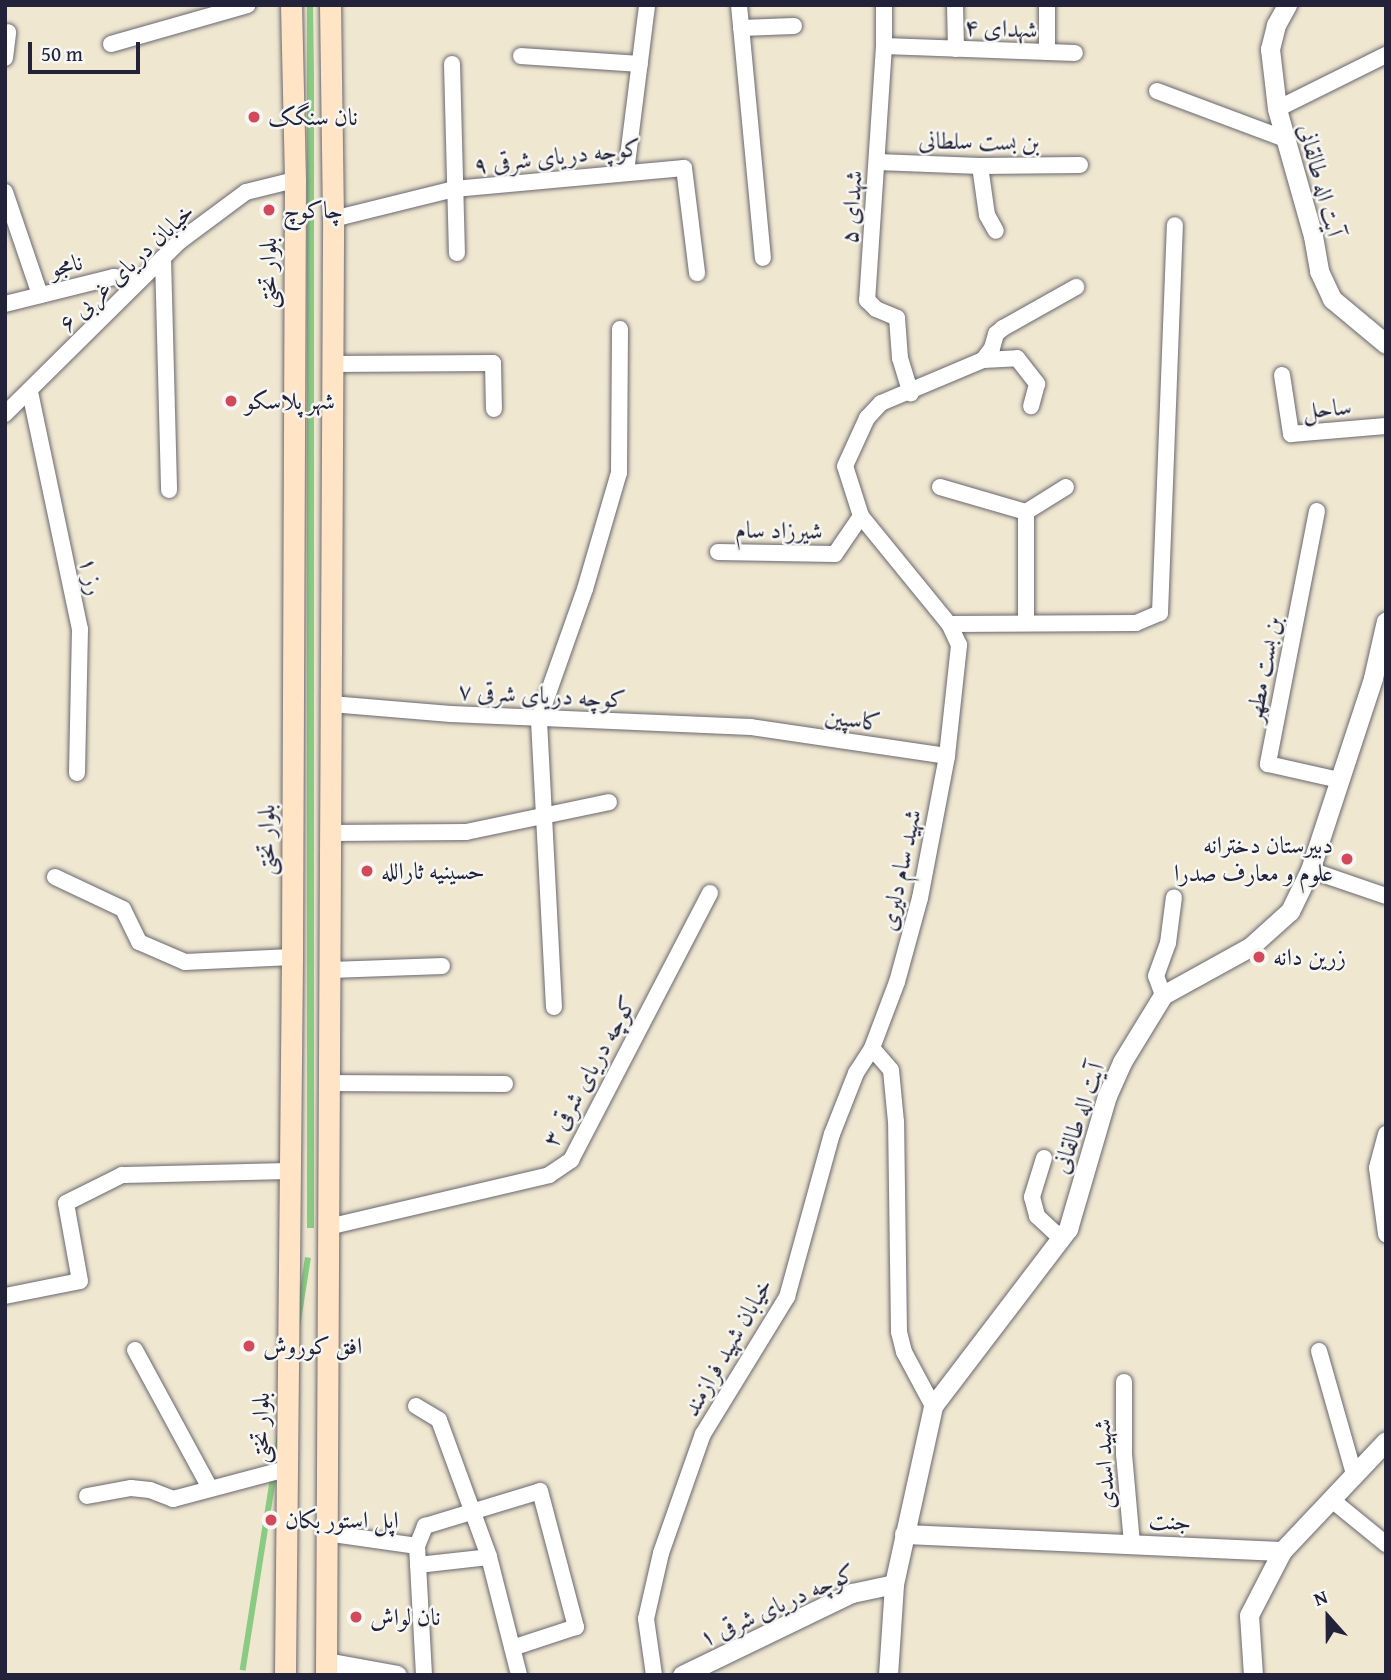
<!DOCTYPE html>
<meta charset="utf-8">
<style>
body{margin:0}
#map{position:relative;width:1391px;height:1680px;overflow:hidden;background:#efe7d0;font-family:"Gentium Book Plus",Amiri,serif}
div>[style]{position:absolute}
.green>*{inset:0;background:#89cb83;transform-origin:0 0}
.roads{filter:drop-shadow(0 0 2px #6a676f) drop-shadow(0 0 2px #6a676f)}
.minor>*{height:16px;margin:-8px;padding:0 8px;transform-origin:8px;border-radius:8px;background:#fff}
.tertiary>*{height:19px;margin:-9.5px;padding:0 9.5px;transform-origin:9.5px;border-radius:9.5px;background:#fff}
.secondary>*{height:21px;margin:-10.5px;padding:0 10.5px;transform-origin:10.5px;border-radius:10.5px;background:#ffe4c6}
.dots>*{width:19px;height:19px;translate:-50% -50%;box-sizing:border-box;border:4px solid #f6f6f2;border-radius:50%}
span{translate:-50% -50%;white-space:nowrap;text-align:center;line-height:1.15;-webkit-text-stroke:5px #f6f6f2;paint-order:stroke}
.street-label{font-size:24px;color:#22223b}
.poi-label{font-size:24px;color:#22223b}
.left{translate:0 -50%;text-align:left}
.right{translate:-100% -50%;text-align:right}
.frame{position:absolute;inset:0;border:7px solid #22223b;pointer-events:none}
.north{position:absolute;left:1293px;top:1582px;width:70px;height:70px;-webkit-text-stroke:5px #f6f6f2;paint-order:stroke;rotate:339deg;font-size:19px;font-weight:700;line-height:28px;text-align:center;color:#22223b}
.north::after{content:'';display:block;margin:auto;width:24px;height:32px;background:#22223b;clip-path:polygon(50% 0,100% 100%,50% 72%,0 100%)}
.scale{position:absolute;left:28px;top:42px;width:112px;height:32px;box-sizing:border-box;border:4px solid #22223b;border-top:0;padding-left:9px;font-size:21px;line-height:24px;white-space:nowrap;color:#22223b;-webkit-text-stroke:5px #f6f6f2;paint-order:stroke}
</style>
<div id="map">
<div class="green">
<i style="clip-path:polygon(307px 5px,313px 5px,314px 75px,314px 1228px,307px 1228px)"></i>
<i style="left:305px;top:1257px;width:6px;height:418px;rotate:9deg"></i>
</div>
<div class="roads">
<div class="minor">
<i style="left:739px;top:5px;width:254px;rotate:84.6deg"></i>
<i style="left:884px;top:5px;width:41px;rotate:90deg"></i>
<i style="left:884px;top:46px;width:255px;rotate:93.8deg"></i>
<i style="left:867px;top:300px;width:13px;rotate:45deg"></i>
<i style="left:876px;top:309px;width:23px;rotate:23deg"></i>
<i style="left:897px;top:318px;width:40px;rotate:85.7deg"></i>
<i style="left:900px;top:358px;width:37px;rotate:73deg"></i>
<i style="left:955px;top:5px;width:44px;rotate:88.7deg"></i>
<i style="left:1047px;top:5px;width:47px;rotate:90deg"></i>
<i style="left:741px;top:28px;width:53px;rotate:-2.2deg"></i>
<i style="left:111px;top:44px;width:142px;rotate:-15.9deg"></i>
<i style="left:884px;top:46px;width:191px;rotate:2.1deg"></i>
<i style="left:521px;top:56px;width:119px;rotate:3.8deg"></i>
<i style="left:5px;top:58px;width:26px;rotate:-83deg"></i>
<i style="left:452px;top:64px;width:189px;rotate:88.5deg"></i>
<i style="left:1157px;top:91px;width:134px;rotate:20.5deg"></i>
<i style="left:1277px;top:109px;width:122px;rotate:-26.4deg"></i>
<i style="left:877px;top:162px;width:103px;rotate:2.2deg"></i>
<i style="left:980px;top:166px;width:100px;rotate:-0.6deg"></i>
<i style="left:980px;top:166px;width:49px;rotate:81.9deg"></i>
<i style="left:987px;top:215px;width:18px;rotate:61deg"></i>
<i style="left:626px;top:172px;width:168px;rotate:-82.8deg"></i>
<i style="left:5px;top:192px;width:109px;rotate:71.2deg"></i>
<i style="left:333px;top:219px;width:125px;rotate:-13.9deg"></i>
<i style="left:454px;top:189px;width:231px;rotate:-5.2deg"></i>
<i style="left:684px;top:168px;width:106px;rotate:82.9deg"></i>
<i style="left:163px;top:258px;width:232px;rotate:88.5deg"></i>
<i style="left:5px;top:304px;width:112px;rotate:-13.9deg"></i>
<i style="left:114px;top:277px;width:23px;rotate:10deg"></i>
<i style="left:983px;top:360px;width:34px;rotate:-3deg"></i>
<i style="left:1017px;top:358px;width:33px;rotate:52deg"></i>
<i style="left:1037px;top:384px;width:23px;rotate:105deg"></i>
<i style="left:332px;top:364px;width:161px;rotate:-0.4deg"></i>
<i style="left:493px;top:363px;width:46px;rotate:88.8deg"></i>
<i style="left:1282px;top:375px;width:60px;rotate:81.3deg"></i>
<i style="left:1291px;top:434px;width:95px;rotate:-4.8deg"></i>
<i style="left:30px;top:392px;width:242px;rotate:78.1deg"></i>
<i style="left:80px;top:629px;width:144px;rotate:91.2deg"></i>
<i style="left:5px;top:414px;width:246px;rotate:-44.7deg"></i>
<i style="left:180px;top:241px;width:82px;rotate:-36.6deg"></i>
<i style="left:246px;top:192px;width:50px;rotate:-13.8deg"></i>
<i style="left:940px;top:487px;width:90px;rotate:16.2deg"></i>
<i style="left:1026px;top:512px;width:47px;rotate:-32deg"></i>
<i style="left:1317px;top:511px;width:258px;rotate:101deg"></i>
<i style="left:1268px;top:764px;width:73px;rotate:12.7deg"></i>
<i style="left:718px;top:552px;width:117px;rotate:1deg"></i>
<i style="left:835px;top:554px;width:46px;rotate:-55.6deg"></i>
<i style="left:1026px;top:622px;width:110px;rotate:-90deg"></i>
<i style="left:949px;top:624px;width:187px;rotate:-0.3deg"></i>
<i style="left:1136px;top:623px;width:26px;rotate:-23deg"></i>
<i style="left:1160px;top:613px;width:388px;rotate:-87.8deg"></i>
<i style="left:331px;top:704px;width:120px;rotate:4.8deg"></i>
<i style="left:451px;top:714px;width:300px;rotate:2.5deg"></i>
<i style="left:751px;top:727px;width:198px;rotate:8.4deg"></i>
<i style="left:331px;top:833px;width:135px;rotate:-0.4deg"></i>
<i style="left:466px;top:832px;width:146px;rotate:-11.8deg"></i>
<i style="left:1310px;top:870px;width:80px;rotate:18.9deg"></i>
<i style="left:55px;top:877px;width:75px;rotate:25.2deg"></i>
<i style="left:123px;top:909px;width:37px;rotate:64deg"></i>
<i style="left:139px;top:942px;width:50px;rotate:23.5deg"></i>
<i style="left:185px;top:962px;width:107px;rotate:-2.7deg"></i>
<i style="left:331px;top:970px;width:111px;rotate:-2.1deg"></i>
<i style="left:1163px;top:995px;width:20px;rotate:-110deg"></i>
<i style="left:1156px;top:976px;width:35px;rotate:-70deg"></i>
<i style="left:1168px;top:943px;width:46px;rotate:-82.6deg"></i>
<i style="left:554px;top:1007px;width:288px;rotate:-93deg"></i>
<i style="left:539px;top:719px;width:138px;rotate:-70.5deg"></i>
<i style="left:585px;top:589px;width:121px;rotate:-73.7deg"></i>
<i style="left:619px;top:473px;width:144px;rotate:-89.6deg"></i>
<i style="left:329px;top:1083px;width:176px;rotate:0.3deg"></i>
<i style="left:1386px;top:1134px;width:35px;rotate:105deg"></i>
<i style="left:1377px;top:1168px;width:67px;rotate:82.2deg"></i>
<i style="left:1044px;top:1158px;width:41px;rotate:107.1deg"></i>
<i style="left:1032px;top:1197px;width:20px;rotate:75deg"></i>
<i style="left:1037px;top:1216px;width:33px;rotate:43deg"></i>
<i style="left:328px;top:1227px;width:227px;rotate:-13.2deg"></i>
<i style="left:549px;top:1175px;width:27px;rotate:-34deg"></i>
<i style="left:571px;top:1160px;width:301px;rotate:-62.5deg"></i>
<i style="left:5px;top:1296px;width:76px;rotate:-11.3deg"></i>
<i style="left:80px;top:1281px;width:79px;rotate:-100.2deg"></i>
<i style="left:66px;top:1203px;width:63px;rotate:-26.6deg"></i>
<i style="left:122px;top:1175px;width:168px;rotate:-1.4deg"></i>
<i style="left:135px;top:1350px;width:157px;rotate:61.5deg"></i>
<i style="left:1319px;top:1351px;width:131px;rotate:74.1deg"></i>
<i style="left:1124px;top:1382px;width:72px;rotate:90deg"></i>
<i style="left:1124px;top:1454px;width:90px;rotate:84.9deg"></i>
<i style="left:416px;top:1406px;width:27px;rotate:31deg"></i>
<i style="left:439px;top:1420px;width:146px;rotate:69.9deg"></i>
<i style="left:489px;top:1557px;width:122px;rotate:75.7deg"></i>
<i style="left:933px;top:1406px;width:61px;rotate:-118.2deg"></i>
<i style="left:904px;top:1352px;width:21px;rotate:-104deg"></i>
<i style="left:899px;top:1332px;width:210px;rotate:-90.8deg"></i>
<i style="left:896px;top:1122px;width:52px;rotate:-95.5deg"></i>
<i style="left:891px;top:1070px;width:29px;rotate:-131deg"></i>
<i style="left:872px;top:1048px;width:71px;rotate:-69.3deg"></i>
<i style="left:897px;top:982px;width:87px;rotate:-74.7deg"></i>
<i style="left:920px;top:898px;width:145px;rotate:-79.2deg"></i>
<i style="left:947px;top:756px;width:112px;rotate:-83.8deg"></i>
<i style="left:959px;top:645px;width:23px;rotate:-115deg"></i>
<i style="left:949px;top:624px;width:139px;rotate:-129.2deg"></i>
<i style="left:861px;top:516px;width:52px;rotate:-107.7deg"></i>
<i style="left:845px;top:466px;width:53px;rotate:-65.4deg"></i>
<i style="left:867px;top:418px;width:21px;rotate:-47deg"></i>
<i style="left:881px;top:403px;width:111px;rotate:-22.9deg"></i>
<i style="left:983px;top:360px;width:15px;rotate:-53deg"></i>
<i style="left:992px;top:348px;width:15px;rotate:-74deg"></i>
<i style="left:996px;top:334px;width:9px;rotate:-41deg"></i>
<i style="left:1003px;top:328px;width:84px;rotate:-29.3deg"></i>
<i style="left:87px;top:1496px;width:45px;rotate:-10.3deg"></i>
<i style="left:131px;top:1488px;width:19px;rotate:6deg"></i>
<i style="left:150px;top:1490px;width:25px;rotate:21deg"></i>
<i style="left:173px;top:1499px;width:117px;rotate:-14.9deg"></i>
<i style="left:1332px;top:1500px;width:70px;rotate:39.2deg"></i>
<i style="left:326px;top:1533px;width:92px;rotate:8.1deg"></i>
<i style="left:418px;top:1565px;width:71px;rotate:-6.4deg"></i>
<i style="left:424px;top:1675px;width:129px;rotate:-93.1deg"></i>
<i style="left:417px;top:1546px;width:22px;rotate:-68deg"></i>
<i style="left:425px;top:1526px;width:120px;rotate:-16.9deg"></i>
<i style="left:540px;top:1491px;width:141px;rotate:75.2deg"></i>
<i style="left:576px;top:1627px;width:67px;rotate:161.8deg"></i>
<i style="left:654px;top:1675px;width:57px;rotate:-98.1deg"></i>
<i style="left:646px;top:1619px;width:68px;rotate:-77.2deg"></i>
<i style="left:661px;top:1553px;width:126px;rotate:-70.6deg"></i>
<i style="left:703px;top:1434px;width:161px;rotate:-58.5deg"></i>
<i style="left:787px;top:1297px;width:169px;rotate:-74.6deg"></i>
<i style="left:832px;top:1134px;width:66px;rotate:-68.5deg"></i>
<i style="left:856px;top:1073px;width:30px;rotate:-57deg"></i>
</div>
<div class="tertiary">
<i style="left:1287px;top:5px;width:23px;rotate:119deg"></i>
<i style="left:1276px;top:25px;width:25px;rotate:104deg"></i>
<i style="left:1270px;top:49px;width:60px;rotate:83.3deg"></i>
<i style="left:1277px;top:109px;width:132px;rotate:74.2deg"></i>
<i style="left:1313px;top:236px;width:36px;rotate:80deg"></i>
<i style="left:1319px;top:271px;width:31px;rotate:65deg"></i>
<i style="left:1332px;top:299px;width:70px;rotate:39.8deg"></i>
<i style="left:904px;top:1534px;width:378px;rotate:2.6deg"></i>
<i style="left:1282px;top:1551px;width:151px;rotate:-46.6deg"></i>
<i style="left:326px;top:1662px;width:72px;rotate:10.4deg"></i>
<i style="left:682px;top:1675px;width:189px;rotate:-25.8deg"></i>
<i style="left:852px;top:1593px;width:43px;rotate:-12.1deg"></i>
<i style="left:888px;top:1675px;width:91px;rotate:-86.2deg"></i>
<i style="left:894px;top:1584px;width:182px;rotate:-77.6deg"></i>
<i style="left:933px;top:1406px;width:223px;rotate:-52.7deg"></i>
<i style="left:1068px;top:1229px;width:139px;rotate:-73.7deg"></i>
<i style="left:1107px;top:1096px;width:37px;rotate:-66deg"></i>
<i style="left:1122px;top:1062px;width:79px;rotate:-58.5deg"></i>
<i style="left:1163px;top:995px;width:99px;rotate:-28.9deg"></i>
<i style="left:1250px;top:947px;width:54px;rotate:-42deg"></i>
<i style="left:1290px;top:911px;width:46px;rotate:-64deg"></i>
<i style="left:1310px;top:870px;width:202px;rotate:-71.8deg"></i>
<i style="left:1373px;top:678px;width:58px;rotate:-77.2deg"></i>
<i style="left:1253px;top:1675px;width:60px;rotate:-93.8deg"></i>
<i style="left:1249px;top:1615px;width:72px;rotate:-62.7deg"></i>
</div>
<div class="secondary">
<i style="left:285px;top:1675px;width:718px;rotate:-89.44deg"></i>
<i style="left:292px;top:957px;width:777px;rotate:-89.78deg"></i>
<i style="left:295px;top:180px;width:175px;rotate:-91.3deg"></i>
<i style="left:326px;top:1675px;width:1456px;rotate:-89.72deg"></i>
<i style="left:333px;top:219px;width:214px;rotate:-90.8deg"></i>
</div>
</div>
<div class="dots">
<i style="left:254px;top:117px;background:#d1495b"></i>
<i style="left:269px;top:210px;background:#d1495b"></i>
<i style="left:231px;top:401px;background:#d1495b"></i>
<i style="left:1347px;top:859px;background:#d1495b"></i>
<i style="left:367px;top:871px;background:#d1495b"></i>
<i style="left:1259px;top:957px;background:#d1495b"></i>
<i style="left:249px;top:1346px;background:#d1495b"></i>
<i style="left:271px;top:1520px;background:#d1495b"></i>
<i style="left:356px;top:1617px;background:#d1495b"></i>
</div>
<div class="street-label">
<span style="left:1001px;top:28px;rotate:2deg">شهدای ۴</span>
<span style="left:979px;top:141px;rotate:1deg">بن بست سلطانی</span>
<span style="left:557px;top:156px;rotate:-6deg">کوچه دریای شرقی ۹</span>
<span style="left:1321px;top:180px;rotate:75deg">آیت اله طالقانی</span>
<span style="left:851px;top:207px;rotate:-86deg">شهدای ۵</span>
<span style="left:66px;top:265px;rotate:-14deg">نامجو</span>
<span style="left:126px;top:267px;rotate:-43deg">خیابان دریای غربی ۶</span>
<span style="left:268px;top:273px;rotate:-90deg">بلوار تختی</span>
<span style="left:1327px;top:408px;rotate:-5deg">ساحل</span>
<span style="left:779px;top:530px;rotate:1deg">شیرزاد سام</span>
<span style="left:92px;top:576px;rotate:78deg">رز ۱</span>
<span style="left:1263px;top:669px;rotate:-79deg">بن بست مطهر</span>
<span style="left:542px;top:695px;rotate:3deg">کوچه دریای شرقی ۷</span>
<span style="left:853px;top:719px;rotate:8deg">کاسپين</span>
<span style="left:266px;top:840px;rotate:-90deg">بلوار تختی</span>
<span style="left:900px;top:870px;rotate:-78deg">شهید سام دلیری</span>
<span style="left:589px;top:1071px;rotate:-61deg">کوچه دریای شرقی ۳</span>
<span style="left:1078px;top:1118px;rotate:-71deg">آیت اله طالقانی</span>
<span style="left:727px;top:1347px;rotate:-60deg">خیابان شهید فرازمند</span>
<span style="left:260px;top:1428px;rotate:-89deg">بلوار تختی</span>
<span style="left:1104px;top:1464px;rotate:-93deg">شهید اسدی</span>
<span style="left:1170px;top:1521px;rotate:3deg">جنت</span>
<span style="left:777px;top:1605px;rotate:-24deg">کوچه دریای شرقی ۱</span>
</div>
<div class="poi-label">
<span class="left" style="left:268px;top:117px">نان سنگک</span>
<span class="left" style="left:283px;top:210px">چاکوچ</span>
<span class="left" style="left:245px;top:401px">شهر پلاسکو</span>
<span class="right" style="left:1333px;top:859px">دبیرستان دخترانه<br>علوم و معارف صدرا</span>
<span class="left" style="left:381px;top:871px">حسینیه ثارالله</span>
<span class="left" style="left:1273px;top:957px">زرین دانه</span>
<span class="left" style="left:263px;top:1346px">افق کوروش</span>
<span class="left" style="left:285px;top:1520px">اپل استور بکان</span>
<span class="left" style="left:370px;top:1617px">نان لواش</span>
</div>
<div class="frame"></div>
<div class="north">N</div>
<div class="scale">50 m</div>
</div>
